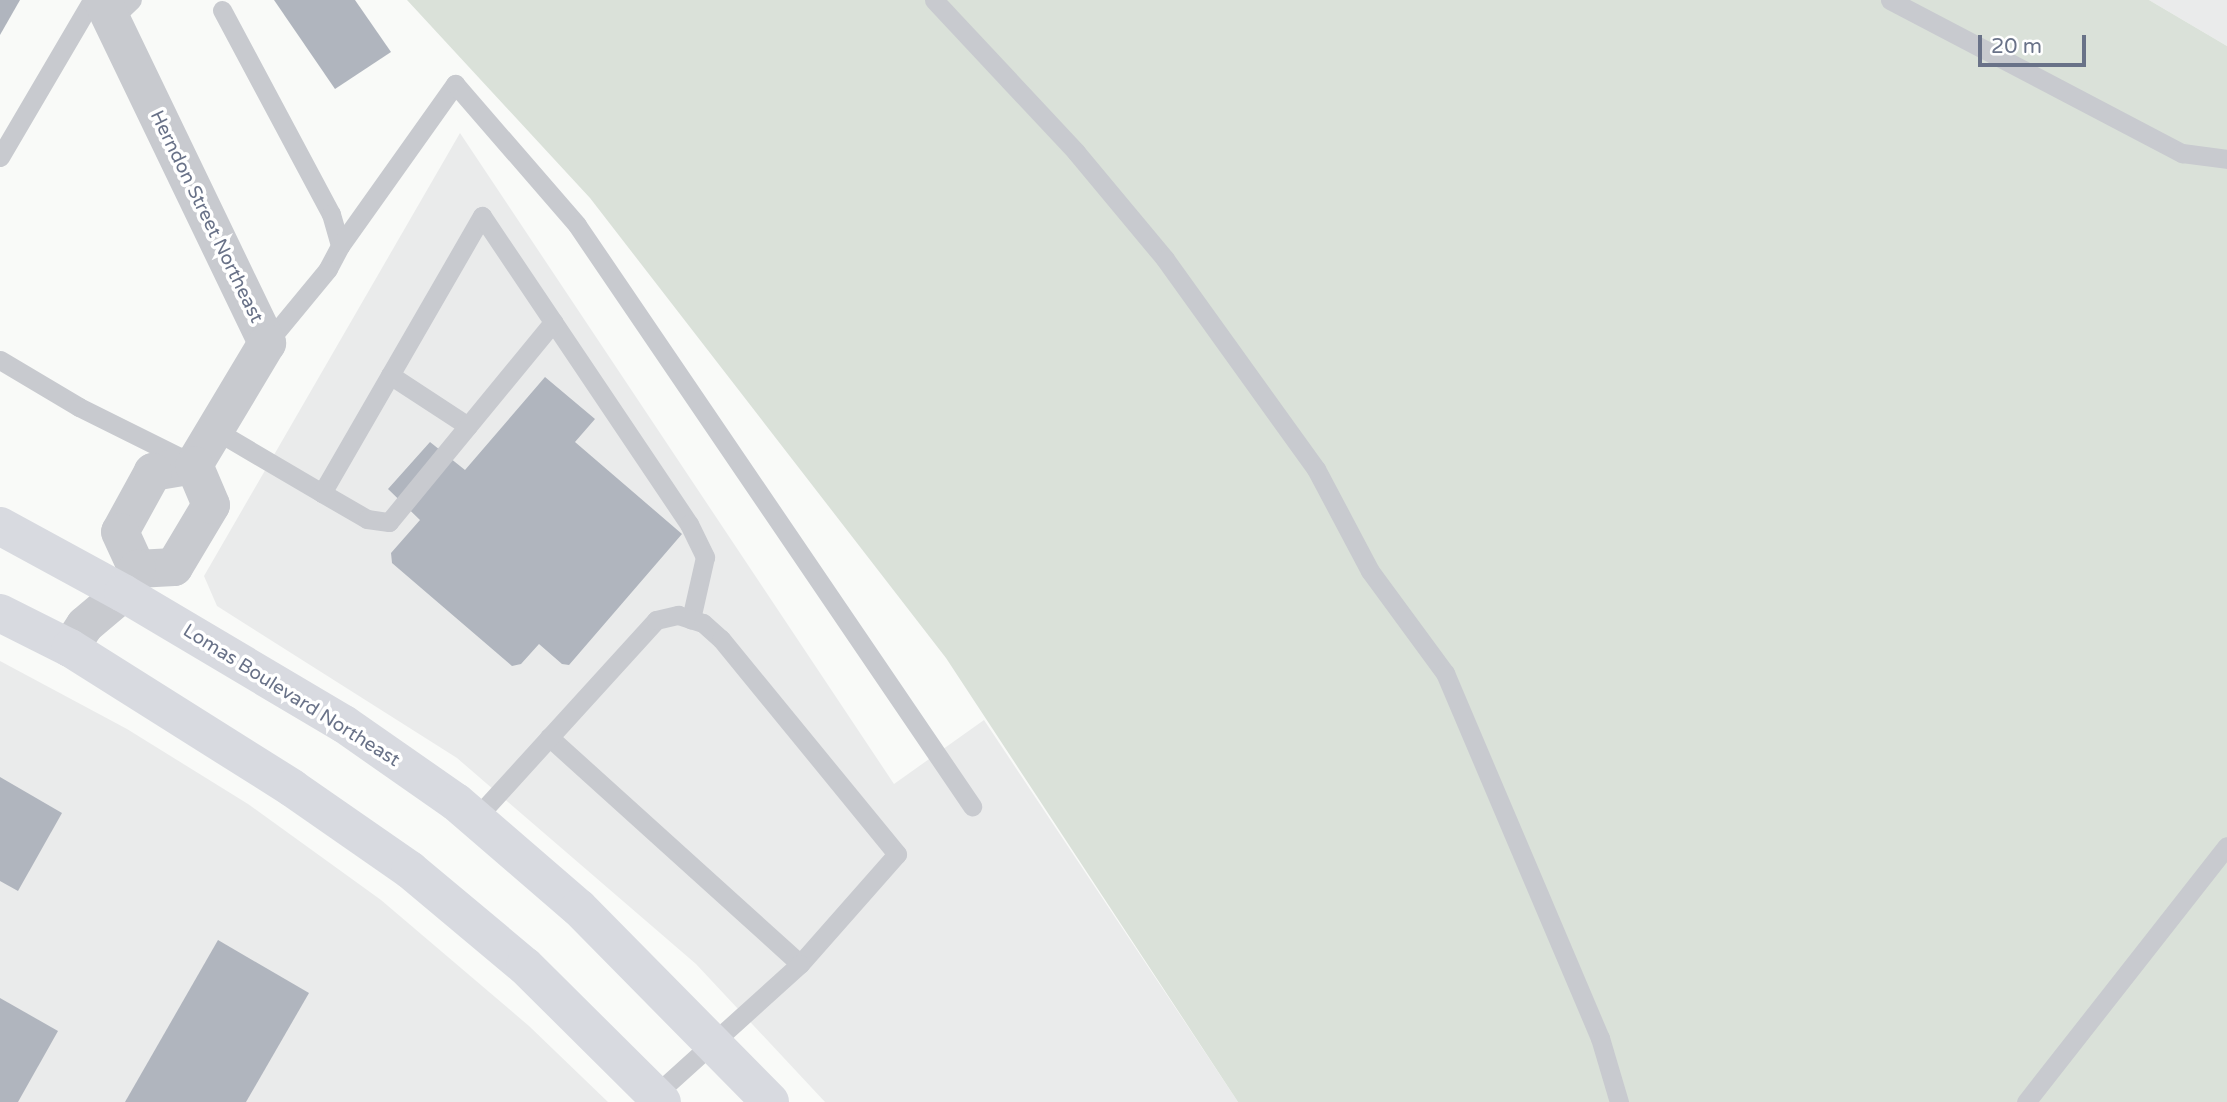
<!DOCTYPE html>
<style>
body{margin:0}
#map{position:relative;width:2227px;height:1102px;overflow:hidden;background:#f9faf8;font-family:"Varela Round",sans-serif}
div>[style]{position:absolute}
.built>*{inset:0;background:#eaebeb}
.green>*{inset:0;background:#dae1d9}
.building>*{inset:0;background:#b0b5be}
.service>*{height:19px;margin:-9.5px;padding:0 9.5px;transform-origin:9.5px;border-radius:9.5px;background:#c8cacf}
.minor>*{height:38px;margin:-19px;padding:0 19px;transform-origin:19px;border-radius:19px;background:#c8cacf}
.secondary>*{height:38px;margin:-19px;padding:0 19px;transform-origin:19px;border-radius:19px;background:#d8dae0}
span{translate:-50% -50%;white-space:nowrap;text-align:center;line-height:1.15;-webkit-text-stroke:7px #fff;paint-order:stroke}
.street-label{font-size:19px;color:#697288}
.scale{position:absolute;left:1978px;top:35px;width:108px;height:32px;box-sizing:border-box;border:4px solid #697288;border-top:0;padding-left:9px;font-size:21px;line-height:24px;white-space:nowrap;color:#697288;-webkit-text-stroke:5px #fff;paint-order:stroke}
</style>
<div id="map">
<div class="built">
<i style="clip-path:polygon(2149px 0,2227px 0,2227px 46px)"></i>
<i style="clip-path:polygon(460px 133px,894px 784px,984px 720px,1238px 1102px,825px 1102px,696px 964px,457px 758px,217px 606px,204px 576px)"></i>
<i style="clip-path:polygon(0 661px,127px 729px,248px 804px,381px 900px,529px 1026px,608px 1102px,0 1102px)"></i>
</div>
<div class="green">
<i style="clip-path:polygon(407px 0,2149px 0,2227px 46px,2227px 1102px,1238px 1102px,946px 658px,590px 198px)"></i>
</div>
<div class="building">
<i style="clip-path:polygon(0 0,20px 0,0 35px)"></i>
<i style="clip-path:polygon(274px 0,355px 0,391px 52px,335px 89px)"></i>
<i style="clip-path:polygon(545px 377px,595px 419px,575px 442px,682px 534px,569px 665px,562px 664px,539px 644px,521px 664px,512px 666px,392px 563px,391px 553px,420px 520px,388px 489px,430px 442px,465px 470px)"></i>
<i style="clip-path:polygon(0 777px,62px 813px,18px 891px,0 881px)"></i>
<i style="clip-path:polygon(218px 940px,309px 993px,246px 1102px,125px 1102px)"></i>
<i style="clip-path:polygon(0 998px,58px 1031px,18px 1102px,0 1102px)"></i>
</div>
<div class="service">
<i style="left:934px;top:0;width:208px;rotate:46.9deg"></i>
<i style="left:1076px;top:152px;width:139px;rotate:50.2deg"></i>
<i style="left:1165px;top:259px;width:259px;rotate:54.3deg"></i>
<i style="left:1316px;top:469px;width:115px;rotate:62.1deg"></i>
<i style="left:1370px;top:571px;width:127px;rotate:53.7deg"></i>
<i style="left:1445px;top:673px;width:397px;rotate:67deg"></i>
<i style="left:1600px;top:1038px;width:67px;rotate:73.5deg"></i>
<i style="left:1890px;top:0;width:330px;rotate:27.7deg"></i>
<i style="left:2182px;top:153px;width:45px;rotate:7.6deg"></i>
<i style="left:222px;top:10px;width:231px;rotate:61.9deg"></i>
<i style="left:331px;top:214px;width:33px;rotate:74deg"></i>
<i style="left:340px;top:246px;width:26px;rotate:118deg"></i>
<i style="left:328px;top:269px;width:96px;rotate:129.5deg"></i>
<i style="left:111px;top:20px;width:29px;rotate:-44deg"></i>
<i style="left:0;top:157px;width:182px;rotate:-59.6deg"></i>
<i style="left:340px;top:246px;width:199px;rotate:-54.6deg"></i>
<i style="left:455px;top:84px;width:186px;rotate:49.1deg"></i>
<i style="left:577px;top:225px;width:703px;rotate:55.79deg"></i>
<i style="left:0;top:360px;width:92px;rotate:30.7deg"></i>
<i style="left:79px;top:407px;width:124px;rotate:26.4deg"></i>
<i style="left:390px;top:375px;width:93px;rotate:33.2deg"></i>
<i style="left:215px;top:430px;width:124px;rotate:30.5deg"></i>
<i style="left:322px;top:493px;width:320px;rotate:-60deg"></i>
<i style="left:482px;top:216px;width:371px;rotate:56.1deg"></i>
<i style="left:689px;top:524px;width:37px;rotate:64deg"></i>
<i style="left:705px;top:557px;width:64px;rotate:102.7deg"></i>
<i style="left:322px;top:493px;width:52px;rotate:30deg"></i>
<i style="left:367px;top:519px;width:22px;rotate:8deg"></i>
<i style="left:389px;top:522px;width:259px;rotate:-50.6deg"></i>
<i style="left:549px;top:737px;width:338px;rotate:42.1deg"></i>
<i style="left:475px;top:819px;width:269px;rotate:-47.7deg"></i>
<i style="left:656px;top:620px;width:23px;rotate:-13deg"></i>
<i style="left:678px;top:615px;width:26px;rotate:18deg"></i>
<i style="left:703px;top:623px;width:24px;rotate:42deg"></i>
<i style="left:721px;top:639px;width:278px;rotate:50.7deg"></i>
<i style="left:897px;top:854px;width:147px;rotate:131.4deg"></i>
<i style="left:800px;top:964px;width:195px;rotate:137.9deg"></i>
<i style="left:2026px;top:1102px;width:325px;rotate:-51.9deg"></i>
</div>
<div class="minor">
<i style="left:102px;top:0;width:381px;rotate:64.3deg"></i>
<i style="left:267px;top:343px;width:142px;rotate:120.9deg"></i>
<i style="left:194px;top:465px;width:42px;rotate:170.3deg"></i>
<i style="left:153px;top:472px;width:68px;rotate:118.8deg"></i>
<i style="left:120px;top:532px;width:41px;rotate:65.3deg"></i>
<i style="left:137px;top:569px;width:37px;rotate:-3deg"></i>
<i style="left:174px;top:567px;width:72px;rotate:-59.2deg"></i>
<i style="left:211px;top:505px;width:43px;rotate:-113deg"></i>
<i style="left:70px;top:648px;width:27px;rotate:-57deg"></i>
<i style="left:85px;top:625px;width:50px;rotate:-40.1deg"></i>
<i style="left:123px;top:593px;width:28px;rotate:-60deg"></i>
</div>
<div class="secondary">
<i style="left:0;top:526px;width:140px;rotate:28.6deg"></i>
<i style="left:123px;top:593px;width:257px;rotate:30.7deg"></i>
<i style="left:344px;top:724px;width:136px;rotate:34.9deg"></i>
<i style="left:456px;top:802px;width:162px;rotate:40.8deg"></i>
<i style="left:579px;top:908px;width:272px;rotate:45.4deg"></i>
<i style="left:0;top:613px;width:78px;rotate:26.6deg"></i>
<i style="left:70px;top:648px;width:262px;rotate:32.2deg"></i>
<i style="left:292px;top:788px;width:144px;rotate:34.8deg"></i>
<i style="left:410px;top:870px;width:150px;rotate:39.9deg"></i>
<i style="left:525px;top:966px;width:193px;rotate:44.8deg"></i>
</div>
<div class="street-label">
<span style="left:206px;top:217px;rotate:64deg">Herndon Street Northeast</span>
<span style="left:291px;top:696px;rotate:32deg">Lomas Boulevard Northeast</span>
</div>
<div class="scale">20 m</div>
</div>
